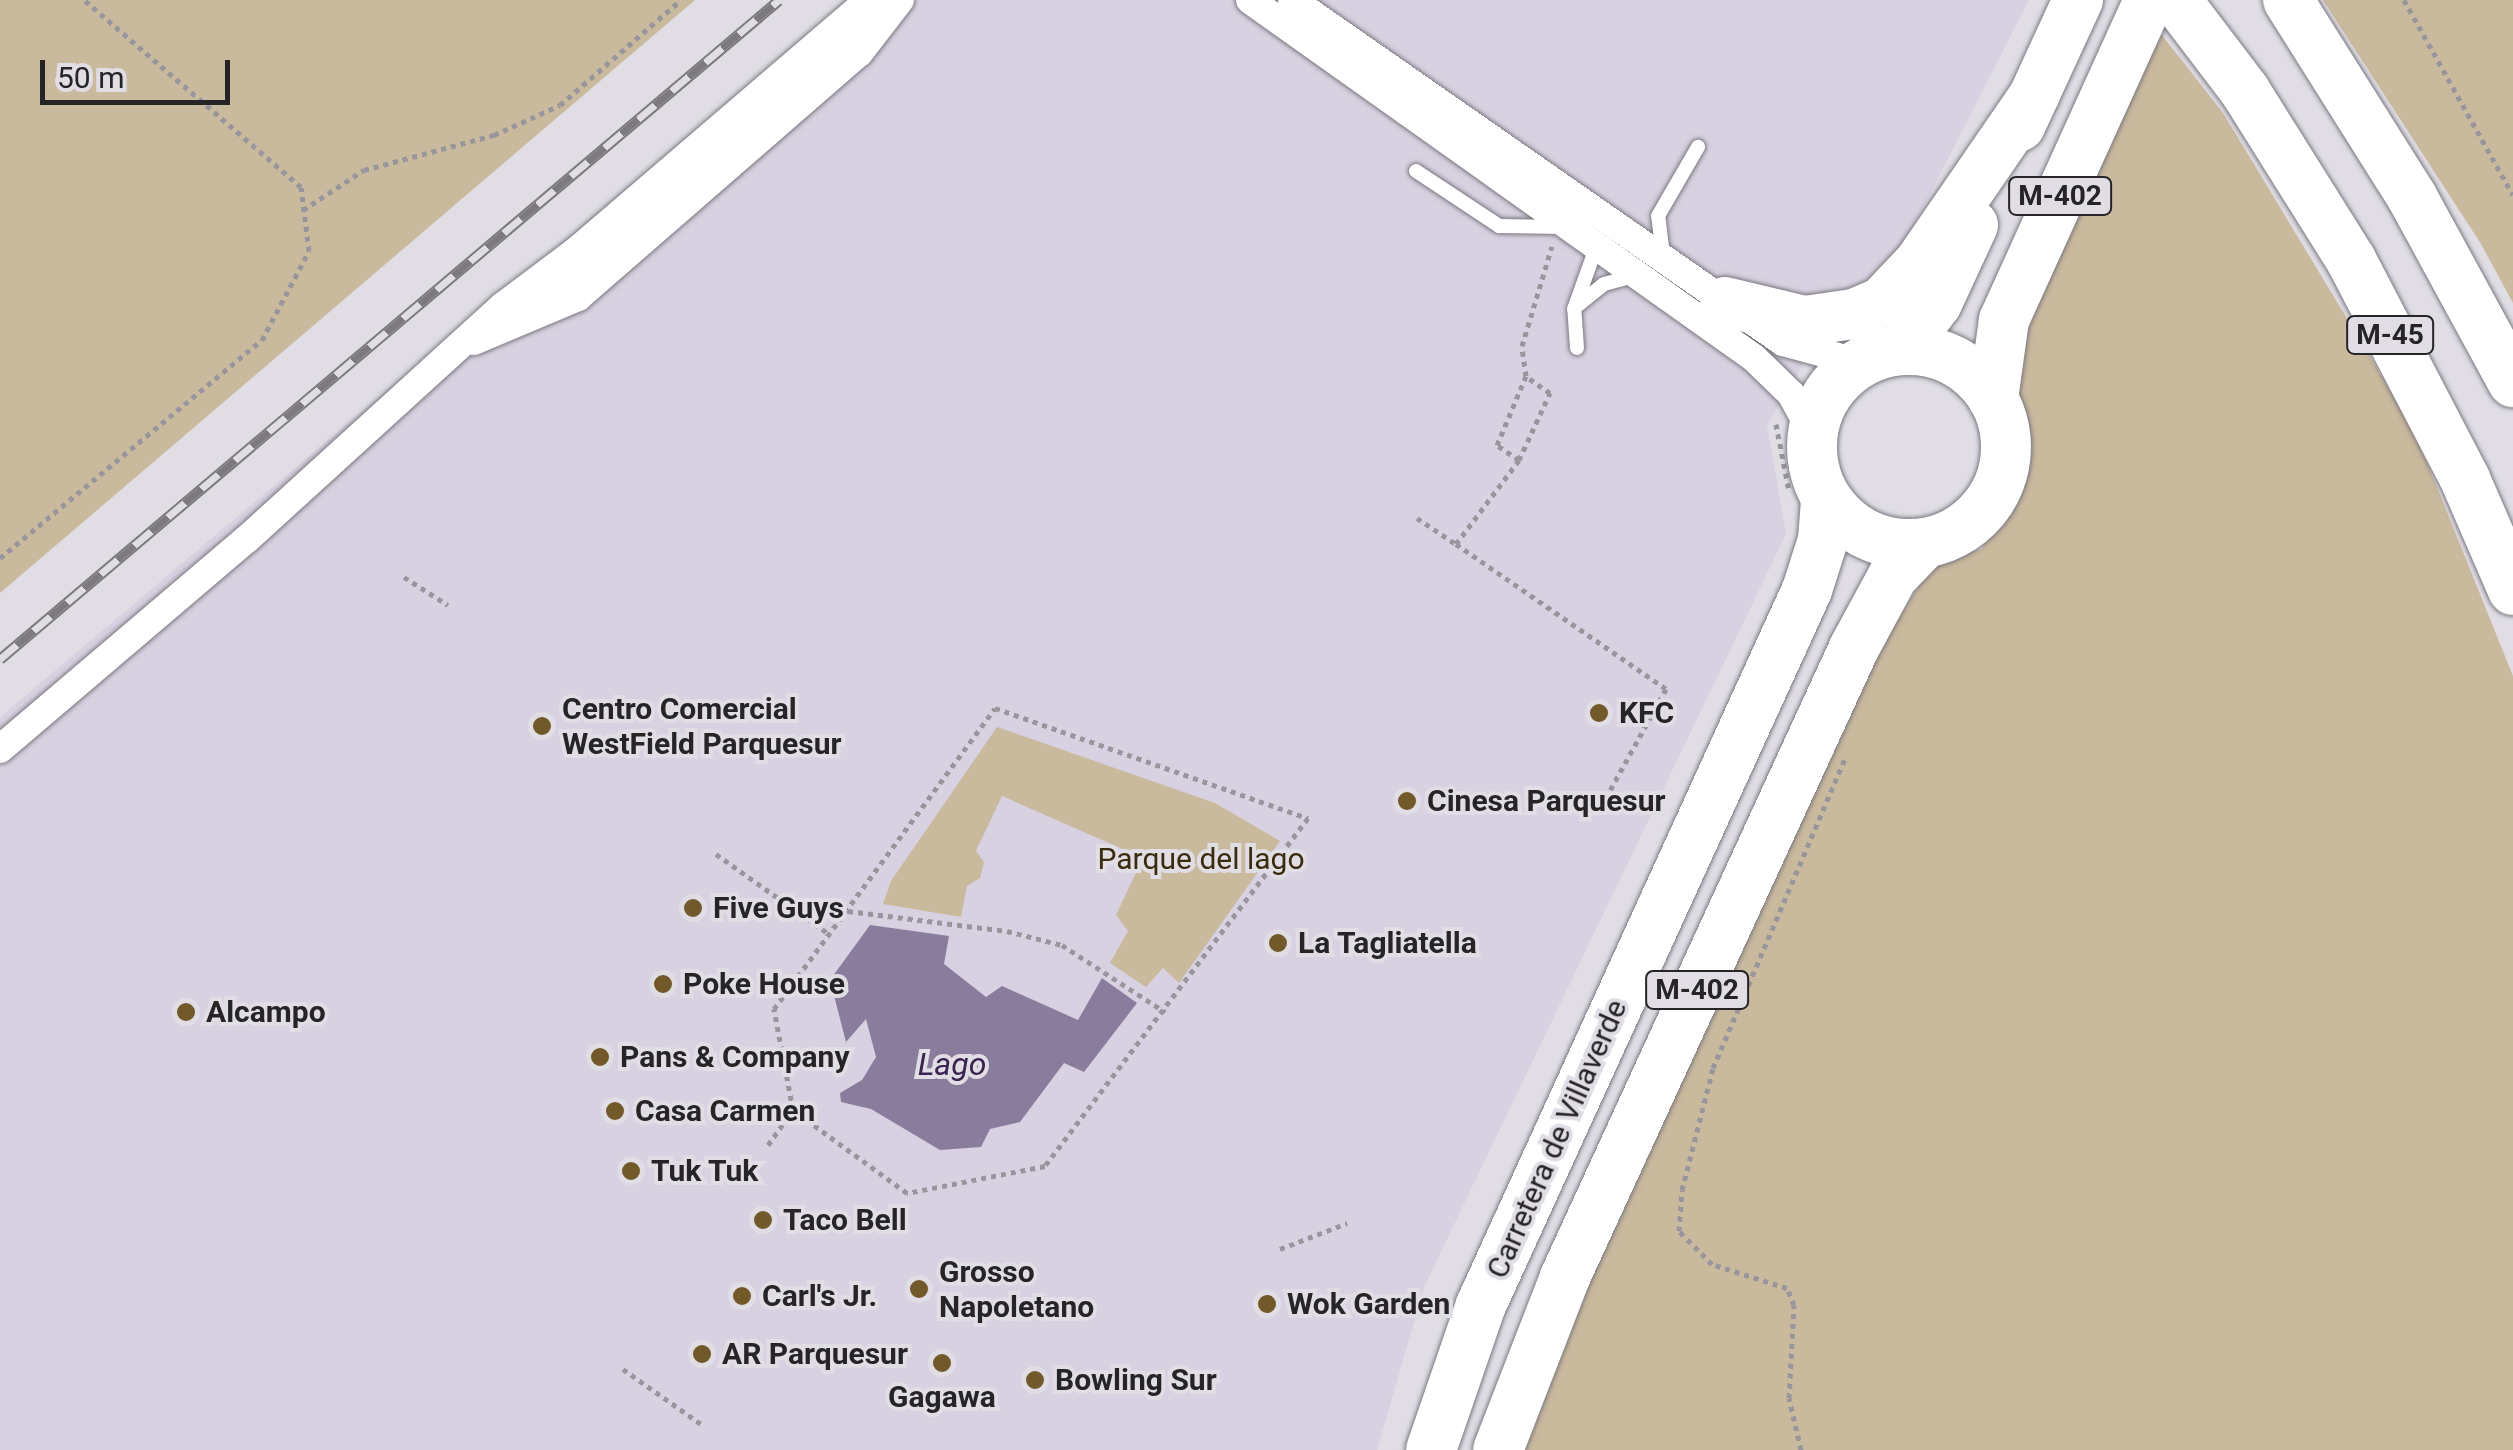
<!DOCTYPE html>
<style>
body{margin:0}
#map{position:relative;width:2513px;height:1450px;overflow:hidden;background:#e0dde5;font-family:Roboto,sans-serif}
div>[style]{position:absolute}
.built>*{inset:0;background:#d8d1e1}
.green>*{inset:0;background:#c9b99d}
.water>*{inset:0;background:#8a7c9d}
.path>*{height:5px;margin-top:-2.5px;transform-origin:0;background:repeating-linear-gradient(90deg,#98969c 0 5px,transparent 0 10px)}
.roads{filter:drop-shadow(0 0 2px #7a777f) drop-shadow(0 0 2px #7a777f)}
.lane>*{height:14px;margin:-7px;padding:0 7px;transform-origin:7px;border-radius:7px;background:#fff}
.street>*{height:28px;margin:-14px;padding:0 14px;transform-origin:14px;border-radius:14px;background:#fff}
.highway>*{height:50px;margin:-25px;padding:0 25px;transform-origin:25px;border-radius:25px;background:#fff}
.highway>.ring{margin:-25px;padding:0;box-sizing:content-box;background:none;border:50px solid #fff;border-radius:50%}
.rail>*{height:11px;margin-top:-5.5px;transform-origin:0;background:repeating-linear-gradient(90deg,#e0dde5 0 22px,#7c797f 0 44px);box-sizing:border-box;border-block:2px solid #7c797f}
.dots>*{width:28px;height:28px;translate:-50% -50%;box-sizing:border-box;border:5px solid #e0dde5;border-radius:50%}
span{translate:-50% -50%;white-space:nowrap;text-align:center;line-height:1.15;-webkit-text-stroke:8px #e0dde5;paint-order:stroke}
.shield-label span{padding:2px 8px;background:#e0dde5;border:2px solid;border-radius:8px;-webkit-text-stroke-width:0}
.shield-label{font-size:28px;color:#262427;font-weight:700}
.poi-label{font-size:30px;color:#262427;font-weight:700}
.left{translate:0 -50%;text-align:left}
.park-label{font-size:30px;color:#3a2b0d}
.street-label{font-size:30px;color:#262427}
.water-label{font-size:32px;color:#3a2350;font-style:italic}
.scale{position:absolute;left:40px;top:60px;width:190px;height:45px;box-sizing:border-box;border:5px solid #262427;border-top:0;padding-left:12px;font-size:30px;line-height:35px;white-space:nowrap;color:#262427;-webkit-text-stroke:8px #e0dde5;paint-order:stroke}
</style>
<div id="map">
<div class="built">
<i style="clip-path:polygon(849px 0,2029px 0,1906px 241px,1823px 331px,1767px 425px,1786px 534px,1425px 1285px,1377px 1450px,0 1450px,0 717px)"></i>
</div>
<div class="green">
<i style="clip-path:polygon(0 0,695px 0,0 593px)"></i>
<i style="clip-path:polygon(2323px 0,2513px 0,2513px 303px,2481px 244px)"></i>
<i style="clip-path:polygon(2154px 25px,2223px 113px,2413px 428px,2513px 676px,2513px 1450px,1513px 1450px,1866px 670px,1935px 560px,1982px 549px,2016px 475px,2011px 393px,2022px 320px)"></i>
<i style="clip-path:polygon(997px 727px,1215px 803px,1280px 841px,1179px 983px,1163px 968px,1146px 987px,1110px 963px,1128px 931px,1116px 915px,1143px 858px,1002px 796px,976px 851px,984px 862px,980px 878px,967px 886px,961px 917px,883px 904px,891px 881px)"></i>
</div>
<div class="water">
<i style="clip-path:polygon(870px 925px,949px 936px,944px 964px,986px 997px,1002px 986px,1078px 1020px,1102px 978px,1137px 1003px,1084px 1072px,1064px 1063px,1020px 1122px,990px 1129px,981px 1147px,940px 1150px,871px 1109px,841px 1102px,840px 1093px,862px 1080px,876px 1057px,866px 1019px,846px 1042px,830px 980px)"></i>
</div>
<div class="path">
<i style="left:2404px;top:0;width:223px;rotate:60.8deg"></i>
<i style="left:303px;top:210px;width:73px;rotate:-33.3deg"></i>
<i style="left:364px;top:170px;width:135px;rotate:-15.1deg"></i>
<i style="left:494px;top:135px;width:72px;rotate:-24.4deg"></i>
<i style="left:560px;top:105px;width:160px;rotate:-41deg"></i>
<i style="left:1776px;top:424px;width:68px;rotate:79deg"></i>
<i style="left:1519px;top:460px;width:27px;rotate:-146deg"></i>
<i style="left:1497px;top:445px;width:75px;rotate:-67.2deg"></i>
<i style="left:1417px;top:518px;width:47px;rotate:33.7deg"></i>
<i style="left:1456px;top:544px;width:105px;rotate:-53.1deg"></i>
<i style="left:1519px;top:460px;width:74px;rotate:-65.2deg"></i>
<i style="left:1550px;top:393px;width:29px;rotate:-145deg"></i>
<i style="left:1526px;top:376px;width:30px;rotate:-98deg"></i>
<i style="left:1522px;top:346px;width:104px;rotate:-73.3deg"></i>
<i style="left:1456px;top:544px;width:255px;rotate:34.6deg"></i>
<i style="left:1666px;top:689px;width:122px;rotate:118.9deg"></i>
<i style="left:0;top:558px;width:341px;rotate:-39.8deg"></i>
<i style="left:262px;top:340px;width:101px;rotate:-62.2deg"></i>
<i style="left:309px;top:251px;width:64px;rotate:-97.1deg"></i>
<i style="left:301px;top:187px;width:286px;rotate:-139.2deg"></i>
<i style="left:404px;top:577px;width:52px;rotate:32.5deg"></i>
<i style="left:995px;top:708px;width:332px;rotate:19.4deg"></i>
<i style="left:1308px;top:818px;width:436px;rotate:127.1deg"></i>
<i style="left:1045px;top:1166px;width:141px;rotate:168.9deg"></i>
<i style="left:907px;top:1193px;width:141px;rotate:-143.9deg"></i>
<i style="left:793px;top:1110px;width:103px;rotate:-100.7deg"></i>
<i style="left:774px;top:1009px;width:373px;rotate:-53.7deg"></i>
<i style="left:716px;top:854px;width:138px;rotate:35.3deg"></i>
<i style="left:848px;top:911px;width:160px;rotate:7.2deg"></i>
<i style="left:1007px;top:931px;width:57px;rotate:14.3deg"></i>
<i style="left:1062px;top:945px;width:123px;rotate:33deg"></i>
<i style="left:768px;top:1145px;width:43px;rotate:-54.5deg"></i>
<i style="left:1280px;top:1249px;width:72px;rotate:-21.2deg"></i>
<i style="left:623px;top:1369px;width:95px;rotate:35.2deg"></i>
<i style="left:1801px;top:1450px;width:53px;rotate:-103deg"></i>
<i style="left:1789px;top:1398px;width:93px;rotate:-86.9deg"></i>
<i style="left:1794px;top:1305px;width:18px;rotate:-112deg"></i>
<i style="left:1787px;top:1288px;width:79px;rotate:-162.3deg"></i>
<i style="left:1712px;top:1264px;width:47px;rotate:-135deg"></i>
<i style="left:1679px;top:1231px;width:41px;rotate:-85.8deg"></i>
<i style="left:1682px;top:1190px;width:126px;rotate:-75.7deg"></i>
<i style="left:1713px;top:1068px;width:337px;rotate:-66.9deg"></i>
</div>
<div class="roads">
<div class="lane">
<i style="left:1416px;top:171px;width:100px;rotate:33.5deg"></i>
<i style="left:1499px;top:226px;width:64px;rotate:0.9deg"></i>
<i style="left:1663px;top:255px;width:39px;rotate:-97deg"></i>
<i style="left:1658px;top:216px;width:80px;rotate:-59.9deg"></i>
<i style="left:514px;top:304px;width:55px;rotate:-21.4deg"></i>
<i style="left:565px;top:284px;width:402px;rotate:-40.7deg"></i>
<i style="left:1578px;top:305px;width:33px;rotate:-39deg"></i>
<i style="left:1604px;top:284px;width:34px;rotate:-15deg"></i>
<i style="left:1577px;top:348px;width:39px;rotate:-94deg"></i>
<i style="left:1574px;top:309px;width:65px;rotate:-70.2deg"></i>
</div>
<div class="street">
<i style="left:1250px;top:0;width:618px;rotate:35.39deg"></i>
<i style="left:1754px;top:358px;width:52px;rotate:44.2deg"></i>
<i style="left:1791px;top:394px;width:43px;rotate:61.1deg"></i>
<i style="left:1292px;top:0;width:598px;rotate:34.86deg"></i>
<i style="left:1783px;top:342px;width:80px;rotate:15.3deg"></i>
<i style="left:474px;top:341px;width:113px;rotate:-22.9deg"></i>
<i style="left:578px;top:297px;width:372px;rotate:-41deg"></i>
<i style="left:859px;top:53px;width:67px;rotate:-52.3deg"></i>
<i style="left:0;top:749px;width:324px;rotate:-40.4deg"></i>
<i style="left:247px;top:539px;width:346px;rotate:-42.3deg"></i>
<i style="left:503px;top:306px;width:90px;rotate:-36.9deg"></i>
<i style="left:575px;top:252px;width:387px;rotate:-40.6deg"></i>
</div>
<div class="highway">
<i style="left:2176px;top:0;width:114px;rotate:52.8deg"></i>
<i style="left:2245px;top:91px;width:199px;rotate:57.9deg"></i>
<i style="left:2351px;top:260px;width:247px;rotate:62.5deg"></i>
<i style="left:2465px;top:479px;width:121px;rotate:66.6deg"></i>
<i style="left:2288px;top:0;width:233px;rotate:57.8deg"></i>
<i style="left:2412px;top:197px;width:211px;rotate:61.4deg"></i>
<i style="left:2020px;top:126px;width:139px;rotate:-65.3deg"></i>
<i style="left:1725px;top:302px;width:82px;rotate:13.4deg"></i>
<i style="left:1805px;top:321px;width:49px;rotate:-8.1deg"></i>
<i style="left:1854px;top:314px;width:30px;rotate:-23deg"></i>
<i style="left:1882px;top:302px;width:54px;rotate:-46.5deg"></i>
<i style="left:1919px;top:263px;width:205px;rotate:-55.5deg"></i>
<i class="ring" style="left:1812px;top:350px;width:144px;height:144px"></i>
<i style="left:1901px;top:350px;width:59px;rotate:-52.5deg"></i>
<i style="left:1937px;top:303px;width:86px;rotate:-65.2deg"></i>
<i style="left:1993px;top:399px;width:80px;rotate:-82.1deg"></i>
<i style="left:2004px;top:320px;width:351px;rotate:-65.6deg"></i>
<i style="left:1431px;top:1450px;width:153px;rotate:-71deg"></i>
<i style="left:1481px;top:1305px;width:786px;rotate:-65.49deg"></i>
<i style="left:1807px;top:590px;width:52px;rotate:-72.3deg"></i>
<i style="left:1823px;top:540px;width:40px;rotate:-85.7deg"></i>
<i style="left:1498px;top:1450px;width:186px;rotate:-68.8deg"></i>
<i style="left:1565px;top:1277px;width:692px;rotate:-65.32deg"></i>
<i style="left:1854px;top:648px;width:82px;rotate:-61.6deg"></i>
<i style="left:1893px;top:576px;width:43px;rotate:-45.9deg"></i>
</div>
</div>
<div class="rail">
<i style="left:0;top:659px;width:1020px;rotate:-40.23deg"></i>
</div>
<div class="dots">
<i style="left:1599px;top:713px;background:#72592a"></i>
<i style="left:542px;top:726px;background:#72592a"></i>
<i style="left:1407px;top:801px;background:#72592a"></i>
<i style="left:693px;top:908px;background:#72592a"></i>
<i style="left:1278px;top:943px;background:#72592a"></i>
<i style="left:663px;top:984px;background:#72592a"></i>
<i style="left:186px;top:1012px;background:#72592a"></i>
<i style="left:600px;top:1057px;background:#72592a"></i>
<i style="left:615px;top:1111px;background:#72592a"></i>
<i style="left:631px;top:1171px;background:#72592a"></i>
<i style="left:763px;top:1220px;background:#72592a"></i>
<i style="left:919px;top:1289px;background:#72592a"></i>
<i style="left:742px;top:1296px;background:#72592a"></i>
<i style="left:1267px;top:1304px;background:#72592a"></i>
<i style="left:702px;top:1354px;background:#72592a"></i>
<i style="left:942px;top:1363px;background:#72592a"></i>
<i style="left:1035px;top:1380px;background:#72592a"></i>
</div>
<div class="shield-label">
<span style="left:2060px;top:196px">M-402</span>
<span style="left:2390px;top:335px">M-45</span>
<span style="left:1697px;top:990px">M-402</span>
</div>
<div class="poi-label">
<span class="left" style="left:562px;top:726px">Centro Comercial<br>WestField Parquesur</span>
<span class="left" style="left:1619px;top:713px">KFC</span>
<span class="left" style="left:1427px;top:801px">Cinesa Parquesur</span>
<span class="left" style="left:713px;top:908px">Five Guys</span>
<span class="left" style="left:1298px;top:943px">La Tagliatella</span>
<span class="left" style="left:683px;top:984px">Poke House</span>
<span class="left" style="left:206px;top:1012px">Alcampo</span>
<span class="left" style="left:620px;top:1057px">Pans &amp; Company</span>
<span class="left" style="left:635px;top:1111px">Casa Carmen</span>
<span class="left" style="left:651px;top:1171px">Tuk Tuk</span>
<span class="left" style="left:783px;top:1220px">Taco Bell</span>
<span class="left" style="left:939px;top:1289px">Grosso<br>Napoletano</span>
<span class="left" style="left:762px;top:1296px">Carl's Jr.</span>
<span class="left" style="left:1287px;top:1304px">Wok Garden</span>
<span class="left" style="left:722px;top:1354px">AR Parquesur</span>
<span class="left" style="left:1055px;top:1380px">Bowling Sur</span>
<span style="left:942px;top:1397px">Gagawa</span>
</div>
<div class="park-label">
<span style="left:1201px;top:859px">Parque del lago</span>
</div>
<div class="street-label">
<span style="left:1557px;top:1139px;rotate:-66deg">Carretera de Villaverde</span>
</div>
<div class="water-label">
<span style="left:952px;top:1064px">Lago</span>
</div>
<div class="scale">50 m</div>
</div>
